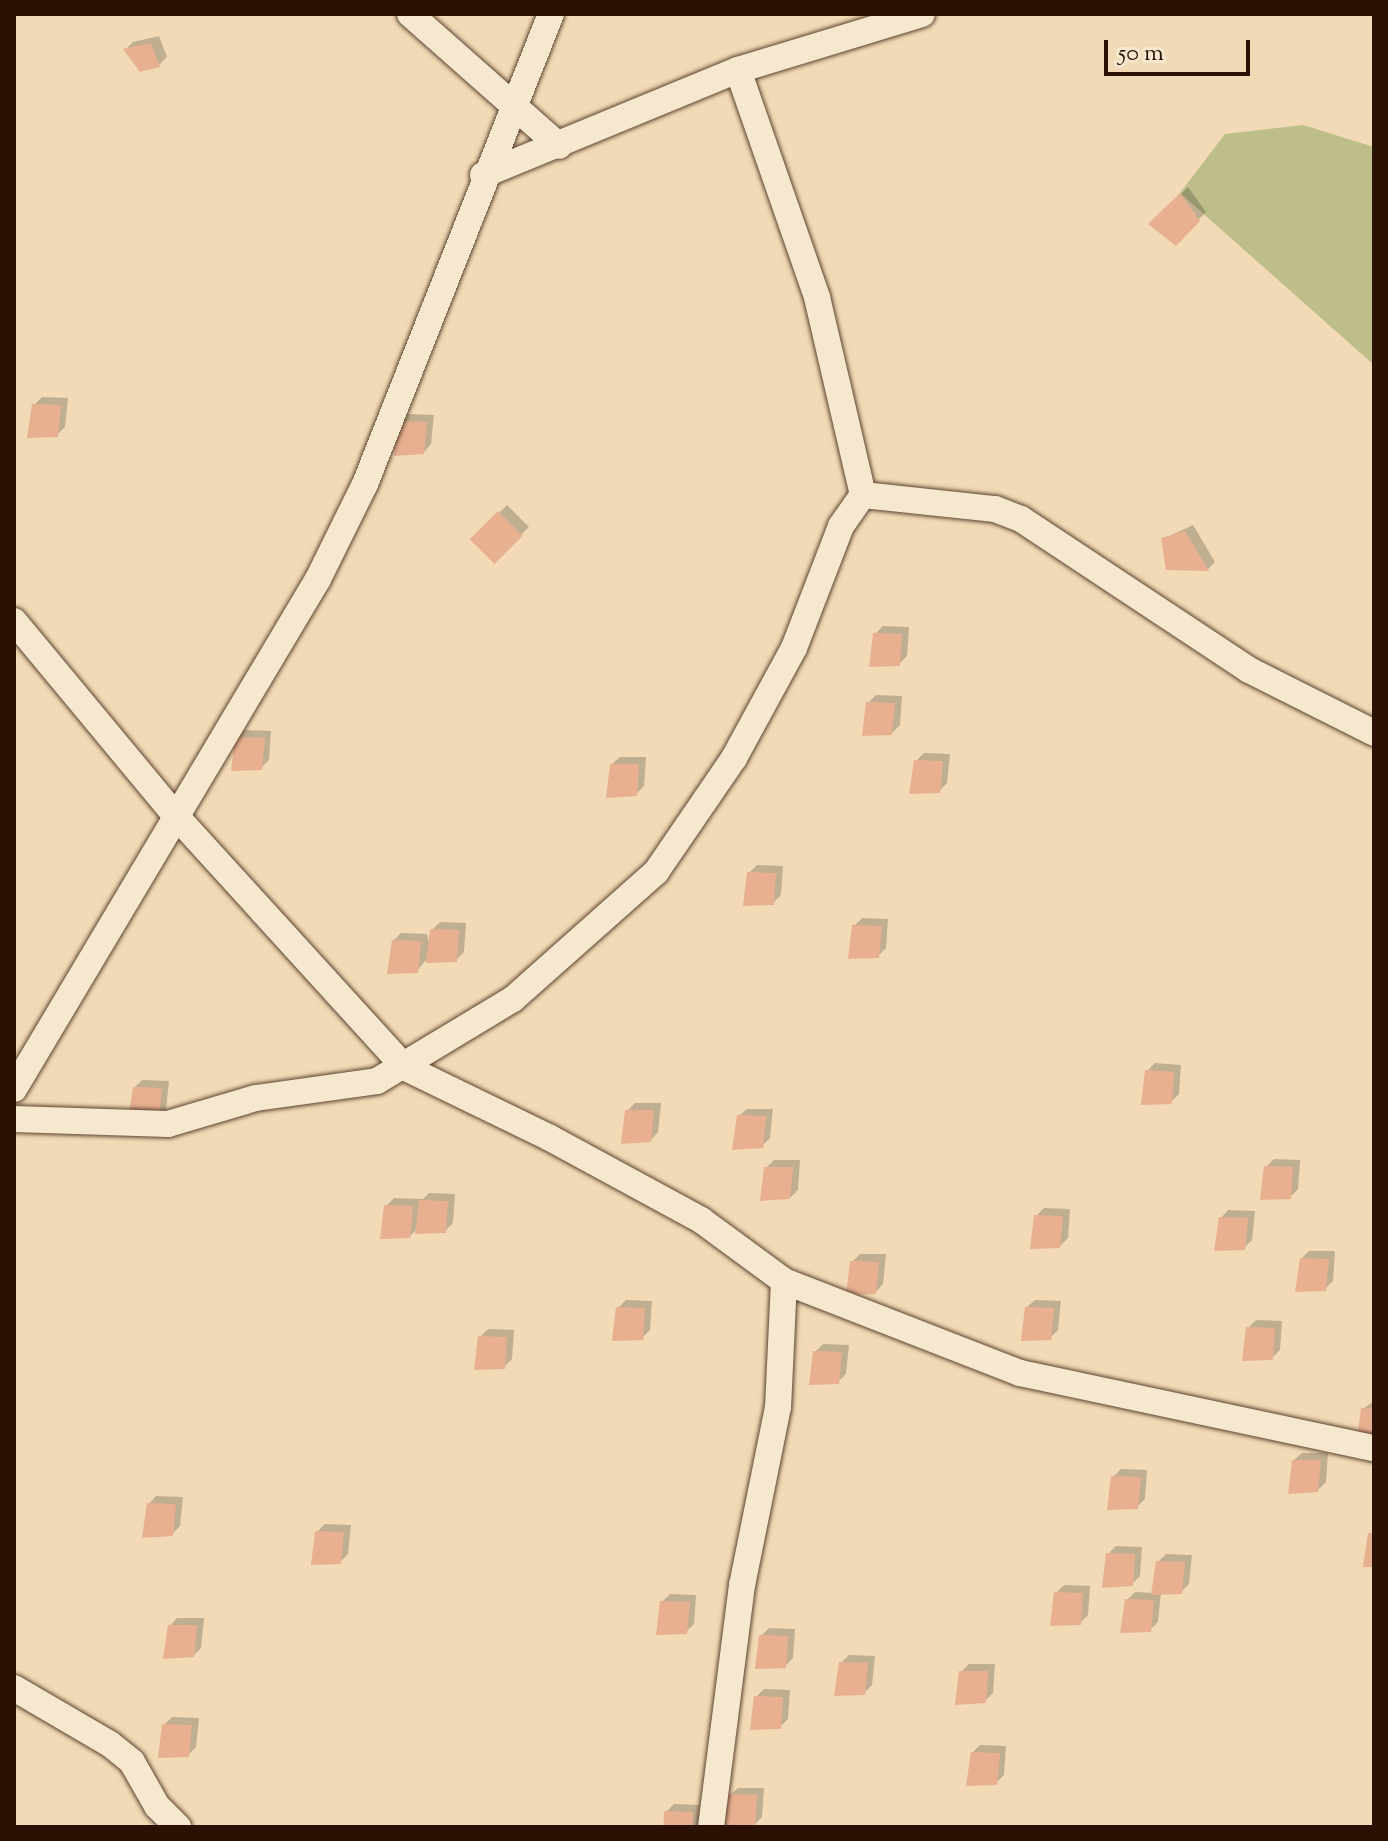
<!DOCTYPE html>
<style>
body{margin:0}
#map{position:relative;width:1388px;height:1841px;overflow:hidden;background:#f1dab5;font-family:"Sorts Mill Goudy",serif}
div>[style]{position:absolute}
.green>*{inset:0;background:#bebe8a}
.shadow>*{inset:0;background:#0003;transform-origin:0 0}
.building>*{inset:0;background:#e8b090;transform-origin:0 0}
.roads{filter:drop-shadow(0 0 2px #5c4330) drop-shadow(0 0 2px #5c4330)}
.minor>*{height:26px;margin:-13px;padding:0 13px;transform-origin:13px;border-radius:13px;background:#f6e7cf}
span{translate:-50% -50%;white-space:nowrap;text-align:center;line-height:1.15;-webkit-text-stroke:8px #f6e7cf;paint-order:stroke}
.frame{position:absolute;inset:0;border:16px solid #2b1103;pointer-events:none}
.scale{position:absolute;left:1104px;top:40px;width:146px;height:36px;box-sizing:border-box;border:4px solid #2b1103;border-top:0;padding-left:10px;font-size:24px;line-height:28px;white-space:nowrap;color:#2b1103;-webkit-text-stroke:6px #f6e7cf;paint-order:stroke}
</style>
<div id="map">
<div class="green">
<i style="clip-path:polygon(1303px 125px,1374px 147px,1374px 365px,1180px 193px,1225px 134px)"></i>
</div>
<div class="shadow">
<i style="clip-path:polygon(159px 36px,167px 57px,159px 65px,126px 49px,133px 42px)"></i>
<i style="clip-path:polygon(1188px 187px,1206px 212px,1176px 243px,1151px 224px)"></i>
<i style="clip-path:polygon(42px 397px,68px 398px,65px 427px,57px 435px,34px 405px)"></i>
<i style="clip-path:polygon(408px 414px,434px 415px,431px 444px,424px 452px,400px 422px)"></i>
<i style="left:507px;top:505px;width:31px;height:47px;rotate:45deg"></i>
<i style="clip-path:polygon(1193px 525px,1215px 562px,1208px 569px,1167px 568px,1163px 539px)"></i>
<i style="clip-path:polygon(883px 626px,909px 627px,907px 656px,899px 664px,875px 634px)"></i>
<i style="clip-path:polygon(876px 695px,902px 696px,900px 725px,892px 733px,868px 703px)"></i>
<i style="clip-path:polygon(245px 730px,271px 731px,269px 760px,261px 768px,237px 738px)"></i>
<i style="clip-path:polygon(924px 753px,950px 754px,947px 783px,939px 791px,916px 761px)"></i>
<i style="clip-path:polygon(620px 757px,646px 757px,644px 786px,636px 794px,612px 764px)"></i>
<i style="clip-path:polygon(757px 865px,783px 866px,781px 895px,773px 903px,749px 873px)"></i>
<i style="clip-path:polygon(862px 918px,888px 919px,886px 948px,878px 956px,854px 926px)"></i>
<i style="clip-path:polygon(440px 922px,466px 923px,464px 952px,456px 960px,425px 961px,417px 971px,393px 941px,401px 933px,427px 934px,430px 948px,432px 930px)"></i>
<i style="clip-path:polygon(1155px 1063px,1181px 1065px,1179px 1094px,1171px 1102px,1147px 1071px)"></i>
<i style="clip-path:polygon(142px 1080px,169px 1081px,166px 1110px,158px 1118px,134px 1088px)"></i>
<i style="clip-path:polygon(635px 1103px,661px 1103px,658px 1132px,651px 1140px,627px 1111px)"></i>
<i style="clip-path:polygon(747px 1109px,773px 1109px,770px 1138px,762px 1146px,739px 1116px)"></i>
<i style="clip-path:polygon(1274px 1159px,1300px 1160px,1298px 1189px,1290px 1197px,1266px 1167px)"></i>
<i style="clip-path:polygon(774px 1160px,800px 1160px,798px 1190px,790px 1198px,766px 1168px)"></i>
<i style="clip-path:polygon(429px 1193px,455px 1194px,453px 1223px,445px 1231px,418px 1228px,410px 1236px,386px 1206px,394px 1198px,423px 1199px)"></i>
<i style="clip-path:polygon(1044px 1208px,1070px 1209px,1068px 1238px,1060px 1246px,1036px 1216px)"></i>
<i style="clip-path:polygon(1228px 1210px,1255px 1211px,1252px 1240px,1244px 1248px,1221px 1218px)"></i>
<i style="clip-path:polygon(1309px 1251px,1335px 1251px,1333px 1281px,1325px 1289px,1301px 1259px)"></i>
<i style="clip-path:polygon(860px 1254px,886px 1254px,883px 1284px,876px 1292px,852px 1262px)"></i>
<i style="clip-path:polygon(626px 1300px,652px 1301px,650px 1330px,642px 1338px,618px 1308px)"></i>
<i style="clip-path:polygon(1035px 1300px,1061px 1301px,1058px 1330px,1050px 1338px,1027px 1307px)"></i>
<i style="clip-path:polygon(1256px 1320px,1282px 1321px,1280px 1350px,1272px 1358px,1248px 1328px)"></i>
<i style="clip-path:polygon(488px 1329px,514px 1330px,512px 1359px,504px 1367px,480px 1337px)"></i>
<i style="clip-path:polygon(823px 1344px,849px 1345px,846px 1374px,838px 1382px,815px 1352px)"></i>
<i style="clip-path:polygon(1374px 1401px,1374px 1440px,1363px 1409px)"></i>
<i style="clip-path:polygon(1302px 1453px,1328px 1453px,1326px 1482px,1318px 1490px,1294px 1460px)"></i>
<i style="clip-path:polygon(1121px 1469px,1147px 1470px,1145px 1499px,1137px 1507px,1113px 1477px)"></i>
<i style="clip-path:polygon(156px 1496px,183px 1497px,180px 1526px,172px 1534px,149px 1504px)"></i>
<i style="clip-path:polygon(325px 1524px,351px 1525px,348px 1554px,340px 1562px,317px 1532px)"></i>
<i style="clip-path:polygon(1116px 1546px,1142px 1547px,1140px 1576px,1132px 1584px,1108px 1554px)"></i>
<i style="clip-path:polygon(1166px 1554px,1192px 1555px,1189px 1584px,1181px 1592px,1161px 1592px,1158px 1622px,1150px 1630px,1127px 1600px,1135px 1592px,1154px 1593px,1158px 1562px)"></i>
<i style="clip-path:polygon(1064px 1585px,1090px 1586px,1088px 1615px,1080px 1623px,1056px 1593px)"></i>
<i style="clip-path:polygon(670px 1594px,696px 1595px,694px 1624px,686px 1632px,662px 1602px)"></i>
<i style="clip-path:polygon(177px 1618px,204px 1618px,201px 1648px,193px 1656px,170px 1626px)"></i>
<i style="clip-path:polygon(769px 1628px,795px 1629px,793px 1658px,785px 1666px,761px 1636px)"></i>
<i style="clip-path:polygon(849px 1655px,875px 1656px,872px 1685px,864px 1693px,841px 1663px)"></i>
<i style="clip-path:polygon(969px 1664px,995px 1664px,993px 1693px,985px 1701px,961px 1672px)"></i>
<i style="clip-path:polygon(764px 1689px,790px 1690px,788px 1719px,780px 1727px,756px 1697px)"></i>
<i style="clip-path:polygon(172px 1717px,199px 1718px,196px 1747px,188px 1755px,164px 1725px)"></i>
<i style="clip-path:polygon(980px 1745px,1006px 1746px,1004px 1775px,996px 1783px,972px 1753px)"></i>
<i style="clip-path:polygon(738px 1788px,764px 1788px,762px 1817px,754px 1825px,730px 1795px)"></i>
<i style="clip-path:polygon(674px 1804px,700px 1805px,698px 1827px,664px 1827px,666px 1812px)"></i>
</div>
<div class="building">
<i style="clip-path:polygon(151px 43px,160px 67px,140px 72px,123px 49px)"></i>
<i style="clip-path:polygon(1180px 193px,1200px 221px,1176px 246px,1148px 224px)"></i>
<i style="clip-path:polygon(32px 404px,61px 405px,58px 437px,27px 438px)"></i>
<i style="clip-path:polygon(398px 421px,427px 422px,424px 454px,394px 456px)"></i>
<i style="left:498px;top:511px;width:35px;height:40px;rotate:45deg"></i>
<i style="clip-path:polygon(1185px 531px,1209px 571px,1166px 570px,1161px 538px)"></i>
<i style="clip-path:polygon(873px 633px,902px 634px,900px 666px,869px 667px)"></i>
<i style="clip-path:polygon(866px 702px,895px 703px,892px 735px,862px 736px)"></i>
<i style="clip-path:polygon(235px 737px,265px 738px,262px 770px,231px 771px)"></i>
<i style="clip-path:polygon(914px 760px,943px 761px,940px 793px,909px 794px)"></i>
<i style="clip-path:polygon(610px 764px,639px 764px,637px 796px,606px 798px)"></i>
<i style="clip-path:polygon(747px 872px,776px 873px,774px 905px,743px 906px)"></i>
<i style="clip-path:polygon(852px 925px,882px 926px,879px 958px,848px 959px)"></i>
<i style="clip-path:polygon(430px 929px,459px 930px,457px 962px,426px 963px)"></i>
<i style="clip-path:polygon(392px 940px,421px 941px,418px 973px,387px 974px)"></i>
<i style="clip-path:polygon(1145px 1070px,1174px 1072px,1172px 1104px,1141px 1105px)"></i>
<i style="clip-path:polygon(133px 1087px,162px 1088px,159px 1120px,128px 1121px)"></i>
<i style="clip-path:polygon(625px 1110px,654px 1110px,651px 1142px,621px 1144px)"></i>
<i style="clip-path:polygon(737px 1115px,766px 1116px,763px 1148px,732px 1150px)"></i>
<i style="clip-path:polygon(1264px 1166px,1293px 1167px,1291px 1199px,1260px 1200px)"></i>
<i style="clip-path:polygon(764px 1167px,793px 1167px,790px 1199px,760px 1201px)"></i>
<i style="clip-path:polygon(419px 1200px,448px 1201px,446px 1233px,415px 1234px)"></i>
<i style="clip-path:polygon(384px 1205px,413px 1206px,410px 1238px,380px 1239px)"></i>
<i style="clip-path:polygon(1034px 1215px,1063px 1216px,1060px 1248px,1030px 1249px)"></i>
<i style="clip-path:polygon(1219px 1217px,1248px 1218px,1245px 1250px,1214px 1251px)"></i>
<i style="clip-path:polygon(1300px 1258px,1329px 1259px,1326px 1291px,1295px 1292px)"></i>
<i style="clip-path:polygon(850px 1261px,879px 1262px,876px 1294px,846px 1295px)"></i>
<i style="clip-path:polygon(616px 1307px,645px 1308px,643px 1340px,612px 1341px)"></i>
<i style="clip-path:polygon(1025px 1307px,1054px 1308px,1051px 1340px,1021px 1341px)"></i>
<i style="clip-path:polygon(1246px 1327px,1275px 1328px,1273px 1360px,1242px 1361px)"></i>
<i style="clip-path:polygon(478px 1336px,507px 1337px,505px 1369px,474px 1370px)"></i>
<i style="clip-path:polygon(813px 1351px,842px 1352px,839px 1384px,809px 1385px)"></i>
<i style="clip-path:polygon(1361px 1408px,1374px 1409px,1374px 1442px,1357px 1442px)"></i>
<i style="clip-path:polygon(1292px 1460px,1321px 1460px,1318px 1492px,1288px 1494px)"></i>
<i style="clip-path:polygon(1111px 1476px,1141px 1477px,1138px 1509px,1107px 1510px)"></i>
<i style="clip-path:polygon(147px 1503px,176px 1504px,173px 1536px,142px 1538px)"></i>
<i style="clip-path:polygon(315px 1531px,344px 1532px,341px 1564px,311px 1565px)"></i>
<i style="clip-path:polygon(1368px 1533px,1374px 1533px,1374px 1567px,1363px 1567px)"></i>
<i style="clip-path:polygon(1106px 1553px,1135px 1554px,1133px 1586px,1102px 1588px)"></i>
<i style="clip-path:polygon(1156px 1561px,1185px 1562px,1182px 1594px,1151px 1595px)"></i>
<i style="clip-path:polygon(1054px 1592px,1083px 1593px,1081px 1625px,1050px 1626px)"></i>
<i style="clip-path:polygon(1125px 1599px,1154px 1600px,1151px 1632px,1120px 1633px)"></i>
<i style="clip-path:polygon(660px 1601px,690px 1602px,687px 1634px,656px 1635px)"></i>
<i style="clip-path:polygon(168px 1625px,197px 1625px,194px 1657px,163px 1659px)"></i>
<i style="clip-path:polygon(759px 1635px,788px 1636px,786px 1668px,755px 1669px)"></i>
<i style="clip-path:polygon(839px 1662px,868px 1663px,865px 1695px,834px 1696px)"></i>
<i style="clip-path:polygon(959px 1671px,988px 1671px,986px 1703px,955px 1705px)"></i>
<i style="clip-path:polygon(754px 1696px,783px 1697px,781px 1729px,750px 1730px)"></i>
<i style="clip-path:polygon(162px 1724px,192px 1725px,189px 1757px,158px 1758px)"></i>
<i style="clip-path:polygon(971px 1752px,1000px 1753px,997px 1785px,966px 1786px)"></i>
<i style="clip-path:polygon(728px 1794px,757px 1795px,755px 1827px,724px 1827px)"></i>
<i style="left:664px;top:1811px;width:29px;height:16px;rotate:2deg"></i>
</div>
<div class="roads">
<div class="minor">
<i style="left:410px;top:14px;width:199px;rotate:41.5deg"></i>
<i style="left:483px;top:175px;width:276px;rotate:-22.4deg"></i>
<i style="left:738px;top:70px;width:192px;rotate:-16.9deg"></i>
<i style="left:863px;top:495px;width:133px;rotate:6.1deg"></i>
<i style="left:995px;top:509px;width:28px;rotate:21deg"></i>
<i style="left:1021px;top:519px;width:273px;rotate:33.5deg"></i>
<i style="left:1249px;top:670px;width:140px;rotate:26.7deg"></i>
<i style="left:14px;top:621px;width:254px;rotate:50.3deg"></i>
<i style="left:176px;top:816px;width:339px;rotate:47.7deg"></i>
<i style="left:404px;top:1067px;width:162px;rotate:25.9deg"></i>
<i style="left:550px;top:1138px;width:172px;rotate:28.5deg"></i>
<i style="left:701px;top:1220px;width:103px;rotate:36.3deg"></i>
<i style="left:784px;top:1281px;width:126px;rotate:92.7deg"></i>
<i style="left:778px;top:1407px;width:182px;rotate:101.4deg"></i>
<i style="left:742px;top:1585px;width:244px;rotate:97.3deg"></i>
<i style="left:14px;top:1089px;width:594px;rotate:-59.2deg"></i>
<i style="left:318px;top:579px;width:106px;rotate:-63.7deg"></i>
<i style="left:365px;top:484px;width:505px;rotate:-68.41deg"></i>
<i style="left:14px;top:1119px;width:154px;rotate:1.9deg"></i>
<i style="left:168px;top:1124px;width:92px;rotate:-16.5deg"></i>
<i style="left:256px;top:1098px;width:122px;rotate:-8deg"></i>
<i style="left:377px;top:1081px;width:159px;rotate:-31.1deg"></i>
<i style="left:513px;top:999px;width:191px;rotate:-41.6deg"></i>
<i style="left:656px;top:872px;width:138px;rotate:-55.6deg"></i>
<i style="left:734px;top:758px;width:125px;rotate:-61.4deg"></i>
<i style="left:794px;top:648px;width:131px;rotate:-68.9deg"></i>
<i style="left:841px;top:526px;width:38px;rotate:-55deg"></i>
<i style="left:863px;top:495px;width:203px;rotate:-103.1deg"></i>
<i style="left:817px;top:297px;width:240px;rotate:-109.2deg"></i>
<i style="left:784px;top:1281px;width:253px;rotate:21.3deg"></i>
<i style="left:1020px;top:1373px;width:362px;rotate:12deg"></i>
<i style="left:14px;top:1688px;width:111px;rotate:30.3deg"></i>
<i style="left:110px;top:1744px;width:28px;rotate:39deg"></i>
<i style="left:132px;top:1762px;width:51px;rotate:60.4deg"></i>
<i style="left:157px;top:1806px;width:30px;rotate:45deg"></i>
</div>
</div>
<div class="frame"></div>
<div class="scale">50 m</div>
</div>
